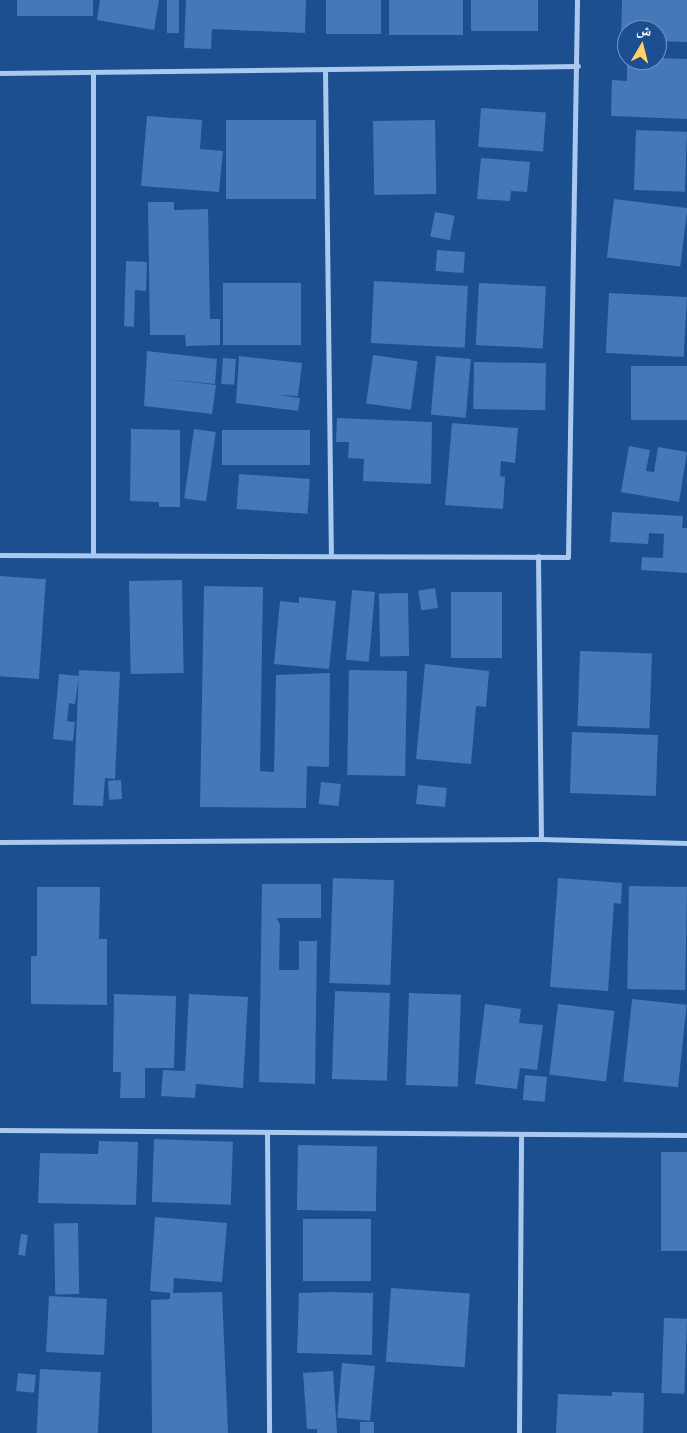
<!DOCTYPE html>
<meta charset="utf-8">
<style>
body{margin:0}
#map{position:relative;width:687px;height:1433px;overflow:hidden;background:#1b4f8f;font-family:"Fira Sans","Noto Naskh Arabic",sans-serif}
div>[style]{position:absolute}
.building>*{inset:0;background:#4478b7;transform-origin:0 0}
.minor>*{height:5px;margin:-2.5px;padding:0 2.5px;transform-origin:2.5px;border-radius:2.5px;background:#a9c9ee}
span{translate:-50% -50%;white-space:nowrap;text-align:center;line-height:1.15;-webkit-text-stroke:5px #1b4f8f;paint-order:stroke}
.north{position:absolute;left:617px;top:20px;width:50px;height:50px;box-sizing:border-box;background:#1b4f8f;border:1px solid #7695bc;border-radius:50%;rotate:8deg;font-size:14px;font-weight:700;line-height:20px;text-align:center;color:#fff}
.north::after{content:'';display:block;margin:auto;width:18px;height:22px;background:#ffd166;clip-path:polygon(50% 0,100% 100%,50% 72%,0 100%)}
</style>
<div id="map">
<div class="building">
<i style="left:17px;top:0;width:76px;height:16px"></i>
<i style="clip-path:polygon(100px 0,159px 0,154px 30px,97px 20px)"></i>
<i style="left:167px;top:0;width:12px;height:33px"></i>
<i style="clip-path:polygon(186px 0,306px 0,305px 33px,212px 29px,211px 49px,184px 48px)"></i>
<i style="left:326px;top:0;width:55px;height:34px"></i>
<i style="left:389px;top:0;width:74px;height:35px"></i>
<i style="left:471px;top:0;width:67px;height:31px"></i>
<i style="clip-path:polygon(622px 0,687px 0,687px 42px,657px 41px,657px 30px,627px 30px,627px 40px,621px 40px)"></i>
<i style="clip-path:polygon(657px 58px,687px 59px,687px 119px,611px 116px,612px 80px,627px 81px,627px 60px)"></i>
<i style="left:481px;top:108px;width:65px;height:39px;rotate:4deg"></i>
<i style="clip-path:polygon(147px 116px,202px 120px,200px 149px,223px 151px,219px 192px,141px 186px)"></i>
<i style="left:226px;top:120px;width:90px;height:79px"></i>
<i style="left:435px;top:120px;width:74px;height:62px;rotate:89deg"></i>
<i style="left:636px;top:130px;width:51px;height:60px;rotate:2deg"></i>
<i style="clip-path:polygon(481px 158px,530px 162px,527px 192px,511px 191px,510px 201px,477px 199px)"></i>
<i style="left:614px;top:199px;width:74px;height:59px;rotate:7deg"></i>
<i style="clip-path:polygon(148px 202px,174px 202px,174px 210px,208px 209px,210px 319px,220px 319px,220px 345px,186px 346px,185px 335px,150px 335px)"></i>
<i style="left:435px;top:212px;width:20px;height:25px;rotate:11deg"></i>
<i style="left:437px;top:250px;width:28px;height:21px;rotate:4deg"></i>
<i style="clip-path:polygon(126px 261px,147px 262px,146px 291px,135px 290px,134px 327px,124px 326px)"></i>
<i style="left:374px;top:281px;width:94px;height:62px;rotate:3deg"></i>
<i style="left:223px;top:283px;width:78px;height:62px"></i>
<i style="left:479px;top:283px;width:67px;height:62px;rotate:3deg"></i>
<i style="left:609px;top:293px;width:78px;height:60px;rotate:3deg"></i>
<i style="clip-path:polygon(147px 351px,217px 359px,215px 384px,164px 379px,216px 385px,212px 414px,144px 406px)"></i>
<i style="left:373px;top:355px;width:45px;height:49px;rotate:8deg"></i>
<i style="clip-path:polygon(239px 356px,302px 363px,298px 396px,278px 395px,300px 398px,298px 411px,236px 403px)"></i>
<i style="left:436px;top:356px;width:35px;height:59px;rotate:5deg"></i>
<i style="left:223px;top:358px;width:13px;height:26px;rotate:4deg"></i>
<i style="left:474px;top:362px;width:72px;height:47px;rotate:1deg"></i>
<i style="left:687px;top:366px;width:54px;height:56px;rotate:90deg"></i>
<i style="clip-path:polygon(337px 418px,432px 422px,431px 484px,363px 481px,364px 459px,348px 458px,349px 442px,336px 442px)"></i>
<i style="clip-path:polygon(452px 423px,518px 428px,515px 463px,501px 461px,500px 476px,505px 477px,503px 509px,445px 505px)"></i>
<i style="clip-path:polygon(131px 429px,180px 430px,180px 507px,159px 507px,159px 502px,130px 501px)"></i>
<i style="left:194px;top:429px;width:22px;height:70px;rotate:8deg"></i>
<i style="left:222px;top:430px;width:88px;height:35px"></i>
<i style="clip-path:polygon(629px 446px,650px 450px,646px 471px,654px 472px,658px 447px,687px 452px,679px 502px,621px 492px)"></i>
<i style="left:239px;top:474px;width:71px;height:35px;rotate:4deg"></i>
<i style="clip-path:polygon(612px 512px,683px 516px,682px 528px,687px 528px,687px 573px,641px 570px,642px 557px,663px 558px,664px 534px,649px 533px,648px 544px,610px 542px)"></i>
<i style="left:0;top:576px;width:46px;height:100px;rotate:4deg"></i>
<i style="left:182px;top:580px;width:93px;height:53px;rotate:89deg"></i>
<i style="clip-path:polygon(204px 586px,263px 587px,260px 771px,274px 772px,276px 675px,330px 673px,329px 767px,307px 766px,306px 808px,200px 807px)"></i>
<i style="left:435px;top:588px;width:20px;height:17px;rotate:81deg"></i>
<i style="left:352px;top:590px;width:23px;height:70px;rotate:5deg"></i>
<i style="left:502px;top:592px;width:66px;height:51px;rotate:90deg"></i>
<i style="left:408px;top:593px;width:63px;height:29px;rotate:89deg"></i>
<i style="clip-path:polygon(299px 597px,336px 601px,329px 669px,274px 664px,280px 601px,299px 603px)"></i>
<i style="left:580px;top:651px;width:72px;height:75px;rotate:2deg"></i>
<i style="clip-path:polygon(425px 664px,489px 671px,486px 707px,476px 706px,471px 764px,416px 759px)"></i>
<i style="clip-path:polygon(79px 670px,120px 672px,115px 779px,105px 778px,103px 806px,73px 805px)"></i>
<i style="left:349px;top:670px;width:58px;height:105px;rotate:1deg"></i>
<i style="clip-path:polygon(59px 674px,79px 676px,75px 704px,69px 703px,67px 721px,75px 722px,73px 741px,53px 739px)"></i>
<i style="left:572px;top:732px;width:86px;height:61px;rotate:2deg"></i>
<i style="left:121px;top:780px;width:19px;height:13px;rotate:87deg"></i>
<i style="left:321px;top:782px;width:20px;height:22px;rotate:6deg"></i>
<i style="left:418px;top:785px;width:29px;height:19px;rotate:6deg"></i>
<i style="left:333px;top:878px;width:61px;height:105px;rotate:2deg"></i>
<i style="clip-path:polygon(558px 878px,622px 883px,621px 904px,614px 903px,608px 991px,550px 987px)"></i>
<i style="clip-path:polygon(262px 884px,321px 884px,321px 918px,277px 918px,280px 925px,279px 970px,299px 970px,299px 941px,317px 941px,315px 1084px,259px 1082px)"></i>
<i style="left:629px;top:886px;width:58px;height:103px;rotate:1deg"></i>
<i style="clip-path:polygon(37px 887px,100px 887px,99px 939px,107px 939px,107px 1005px,31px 1004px,31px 956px,37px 956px)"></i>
<i style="left:335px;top:991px;width:55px;height:88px;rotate:2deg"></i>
<i style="left:409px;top:993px;width:52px;height:92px;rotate:2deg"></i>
<i style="clip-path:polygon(114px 994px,176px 996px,174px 1068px,145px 1068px,145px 1098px,120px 1098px,121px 1072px,113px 1072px)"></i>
<i style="clip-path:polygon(189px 994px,248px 997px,243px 1088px,196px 1084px,195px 1098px,161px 1096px,163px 1070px,185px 1071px)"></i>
<i style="left:632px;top:999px;width:55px;height:83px;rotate:6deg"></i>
<i style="clip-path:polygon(485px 1004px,521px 1009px,519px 1023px,543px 1025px,537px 1070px,520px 1068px,517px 1089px,475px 1084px)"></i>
<i style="left:558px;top:1004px;width:57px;height:71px;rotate:7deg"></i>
<i style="left:525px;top:1075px;width:22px;height:25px;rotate:5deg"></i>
<i style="left:154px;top:1139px;width:79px;height:63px;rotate:2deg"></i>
<i style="clip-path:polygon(99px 1141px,138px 1142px,136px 1205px,38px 1203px,40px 1153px,98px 1154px)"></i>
<i style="left:298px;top:1145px;width:79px;height:65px;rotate:1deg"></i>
<i style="left:661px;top:1152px;width:26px;height:99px"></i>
<i style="clip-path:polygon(155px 1217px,227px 1223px,222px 1282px,174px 1278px,173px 1293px,222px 1292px,228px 1433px,152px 1433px,151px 1300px,170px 1299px,170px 1293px,150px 1291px)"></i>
<i style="left:303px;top:1219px;width:68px;height:62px"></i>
<i style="left:78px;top:1223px;width:71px;height:24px;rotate:89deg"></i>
<i style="left:21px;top:1234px;width:7px;height:21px;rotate:8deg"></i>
<i style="left:391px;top:1288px;width:79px;height:74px;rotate:4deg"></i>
<i style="clip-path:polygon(329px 1292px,373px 1293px,372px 1355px,297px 1353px,299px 1293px)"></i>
<i style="left:49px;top:1296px;width:58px;height:56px;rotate:3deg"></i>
<i style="left:664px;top:1318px;width:23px;height:75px;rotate:2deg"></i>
<i style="left:342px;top:1363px;width:33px;height:55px;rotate:5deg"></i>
<i style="left:40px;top:1369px;width:61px;height:64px;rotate:3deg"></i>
<i style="clip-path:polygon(333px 1371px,337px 1433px,317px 1433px,317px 1429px,307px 1429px,303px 1373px)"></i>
<i style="left:18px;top:1373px;width:18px;height:18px;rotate:6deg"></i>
<i style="clip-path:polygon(612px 1392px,644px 1393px,643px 1433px,556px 1433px,558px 1394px,612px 1396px)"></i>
<i style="left:360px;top:1422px;width:14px;height:11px"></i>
</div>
<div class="minor">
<i style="left:325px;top:70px;width:484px;rotate:89.3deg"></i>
<i style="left:0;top:73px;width:578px;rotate:-0.69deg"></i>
<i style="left:93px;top:554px;width:480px;rotate:-90deg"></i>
<i style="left:0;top:555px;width:568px;rotate:0.2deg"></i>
<i style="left:568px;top:557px;width:557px;rotate:-89.07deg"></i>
<i style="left:538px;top:556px;width:283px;rotate:89.4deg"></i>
<i style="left:0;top:842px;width:541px;rotate:-0.32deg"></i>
<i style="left:541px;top:839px;width:146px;rotate:1.6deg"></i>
<i style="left:0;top:1130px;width:687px;rotate:0.42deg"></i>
<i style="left:267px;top:1132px;width:301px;rotate:89.6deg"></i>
<i style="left:519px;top:1433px;width:299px;rotate:-89.6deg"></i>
</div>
<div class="north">ش</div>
</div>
